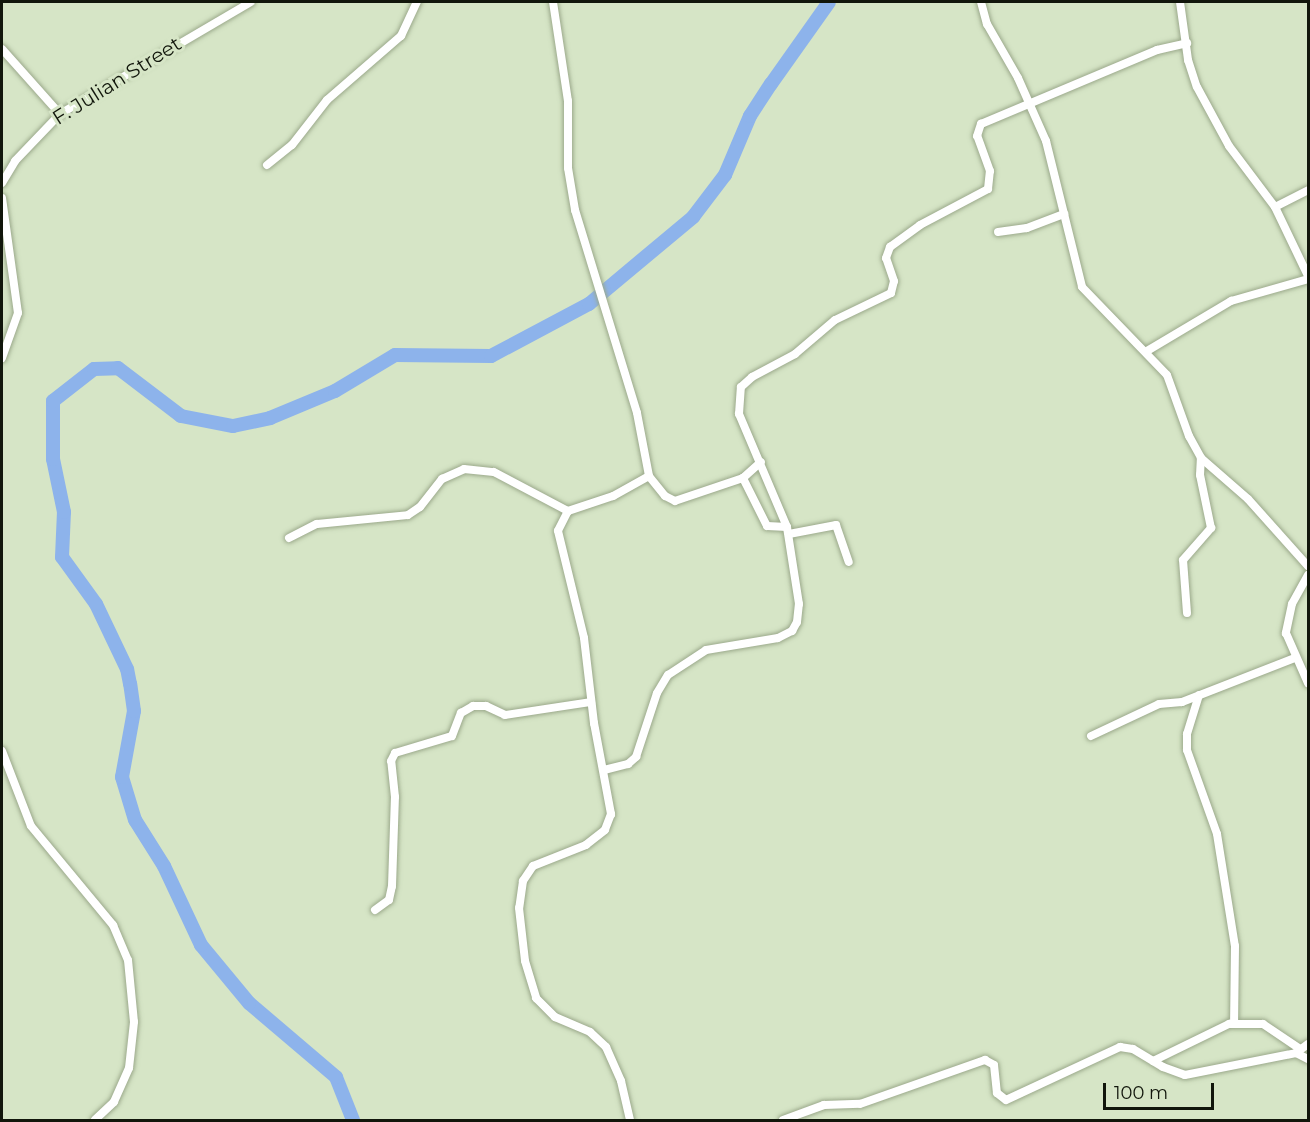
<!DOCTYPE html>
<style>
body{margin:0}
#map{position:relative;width:1310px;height:1122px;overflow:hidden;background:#d6e5c6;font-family:Montserrat,sans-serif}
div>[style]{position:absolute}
.river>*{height:14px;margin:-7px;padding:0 7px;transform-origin:7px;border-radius:7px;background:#8db3eb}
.roads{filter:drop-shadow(0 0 2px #9ba98b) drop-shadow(0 0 2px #9ba98b)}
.minor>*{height:8px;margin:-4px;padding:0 4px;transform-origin:4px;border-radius:4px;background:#fff}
span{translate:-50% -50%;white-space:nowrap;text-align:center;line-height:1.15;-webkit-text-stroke:6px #d6e5c6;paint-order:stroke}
.street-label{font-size:20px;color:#11160b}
.frame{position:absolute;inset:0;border:3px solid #11160b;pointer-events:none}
.scale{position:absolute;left:1103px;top:1083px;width:111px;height:27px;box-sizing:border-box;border:3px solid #11160b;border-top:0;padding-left:8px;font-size:18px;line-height:21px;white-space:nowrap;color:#11160b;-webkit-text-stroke:4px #d6e5c6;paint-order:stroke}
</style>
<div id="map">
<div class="river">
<i style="left:353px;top:1120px;width:46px;rotate:-111.6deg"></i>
<i style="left:336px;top:1077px;width:114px;rotate:-139.6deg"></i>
<i style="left:249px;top:1003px;width:75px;rotate:-129.6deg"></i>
<i style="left:201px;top:945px;width:87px;rotate:-115.1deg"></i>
<i style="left:164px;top:866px;width:54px;rotate:-122.2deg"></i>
<i style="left:135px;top:820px;width:45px;rotate:-106.8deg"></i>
<i style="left:122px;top:777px;width:67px;rotate:-79.7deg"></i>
<i style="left:134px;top:711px;width:27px;rotate:-98deg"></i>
<i style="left:130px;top:684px;width:15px;rotate:-101deg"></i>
<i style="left:127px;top:669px;width:72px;rotate:-115.5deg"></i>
<i style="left:96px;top:604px;width:58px;rotate:-125.9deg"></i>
<i style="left:62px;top:557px;width:45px;rotate:-87.5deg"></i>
<i style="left:64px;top:512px;width:54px;rotate:-101.7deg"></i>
<i style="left:53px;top:459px;width:58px;rotate:-90deg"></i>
<i style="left:53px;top:401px;width:52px;rotate:-38deg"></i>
<i style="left:94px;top:369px;width:24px;rotate:-2deg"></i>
<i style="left:118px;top:368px;width:79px;rotate:37.3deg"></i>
<i style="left:181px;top:416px;width:53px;rotate:10.9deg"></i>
<i style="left:233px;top:426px;width:38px;rotate:-12deg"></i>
<i style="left:270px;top:418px;width:70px;rotate:-22.6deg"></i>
<i style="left:335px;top:391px;width:70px;rotate:-31deg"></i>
<i style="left:395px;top:355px;width:96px;rotate:0.6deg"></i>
<i style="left:491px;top:356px;width:111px;rotate:-28deg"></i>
<i style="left:589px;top:304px;width:136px;rotate:-39.9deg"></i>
<i style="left:693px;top:217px;width:53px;rotate:-52.7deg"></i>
<i style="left:725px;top:175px;width:64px;rotate:-67deg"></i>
<i style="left:750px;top:116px;width:38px;rotate:-57deg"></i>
<i style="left:771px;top:84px;width:100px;rotate:-54.7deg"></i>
</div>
<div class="roads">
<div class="minor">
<i style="left:553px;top:2px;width:100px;rotate:81.4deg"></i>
<i style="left:568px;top:101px;width:67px;rotate:90deg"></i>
<i style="left:568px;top:168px;width:43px;rotate:80.5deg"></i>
<i style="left:575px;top:210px;width:212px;rotate:73deg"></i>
<i style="left:637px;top:413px;width:64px;rotate:79.2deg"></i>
<i style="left:649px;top:476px;width:41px;rotate:150.9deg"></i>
<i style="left:613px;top:496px;width:47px;rotate:161.6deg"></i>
<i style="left:568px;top:511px;width:22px;rotate:117deg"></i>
<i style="left:558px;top:531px;width:110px;rotate:76.3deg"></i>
<i style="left:584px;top:638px;width:86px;rotate:83.3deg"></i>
<i style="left:594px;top:723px;width:93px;rotate:79.4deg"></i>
<i style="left:611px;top:814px;width:17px;rotate:111deg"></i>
<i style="left:605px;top:830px;width:24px;rotate:142deg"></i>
<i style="left:586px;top:845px;width:57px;rotate:158.4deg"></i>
<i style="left:533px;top:866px;width:18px;rotate:124deg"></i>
<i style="left:523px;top:881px;width:27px;rotate:98deg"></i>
<i style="left:519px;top:908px;width:53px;rotate:83.5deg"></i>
<i style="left:525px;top:961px;width:39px;rotate:73deg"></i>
<i style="left:536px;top:998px;width:27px;rotate:45deg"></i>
<i style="left:555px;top:1017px;width:38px;rotate:23deg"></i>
<i style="left:590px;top:1032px;width:22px;rotate:43deg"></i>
<i style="left:606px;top:1047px;width:37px;rotate:66deg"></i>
<i style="left:621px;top:1081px;width:40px;rotate:77deg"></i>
<i style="left:981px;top:2px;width:23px;rotate:75deg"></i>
<i style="left:987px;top:24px;width:62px;rotate:60.1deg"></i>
<i style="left:1018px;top:78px;width:69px;rotate:66deg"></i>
<i style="left:1046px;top:141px;width:150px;rotate:76.1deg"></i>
<i style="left:1082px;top:287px;width:122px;rotate:46deg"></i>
<i style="left:1167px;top:375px;width:65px;rotate:70.2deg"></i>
<i style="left:1189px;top:436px;width:25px;rotate:61deg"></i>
<i style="left:1201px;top:458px;width:62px;rotate:41.1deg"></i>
<i style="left:1248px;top:499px;width:90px;rotate:48.2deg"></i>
<i style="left:1180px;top:2px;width:59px;rotate:82.1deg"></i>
<i style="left:1188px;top:60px;width:28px;rotate:72deg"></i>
<i style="left:1197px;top:87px;width:67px;rotate:61.5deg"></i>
<i style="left:1229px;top:146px;width:76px;rotate:53deg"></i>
<i style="left:1275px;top:207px;width:76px;rotate:64.4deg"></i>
<i style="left:2px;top:49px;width:87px;rotate:48.3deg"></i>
<i style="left:267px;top:165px;width:32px;rotate:-39deg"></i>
<i style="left:292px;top:145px;width:57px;rotate:-52.1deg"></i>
<i style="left:327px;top:100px;width:98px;rotate:-40.9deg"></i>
<i style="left:401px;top:36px;width:38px;rotate:-65deg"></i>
<i style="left:2px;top:183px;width:26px;rotate:-59deg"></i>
<i style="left:15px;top:161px;width:65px;rotate:-46.2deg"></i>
<i style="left:60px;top:114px;width:221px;rotate:-30.4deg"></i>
<i style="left:2px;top:198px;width:116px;rotate:82.1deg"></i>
<i style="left:18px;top:313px;width:48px;rotate:109.6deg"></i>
<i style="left:1275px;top:207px;width:37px;rotate:-27deg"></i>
<i style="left:998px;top:232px;width:29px;rotate:-8deg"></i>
<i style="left:1027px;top:228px;width:40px;rotate:-21deg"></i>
<i style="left:1147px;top:351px;width:98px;rotate:-30.8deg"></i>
<i style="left:1231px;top:301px;width:80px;rotate:-15.9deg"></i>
<i style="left:743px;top:478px;width:24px;rotate:-42deg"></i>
<i style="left:787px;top:527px;width:123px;rotate:-113deg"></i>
<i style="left:739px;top:414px;width:27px;rotate:-86deg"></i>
<i style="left:741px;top:387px;width:15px;rotate:-42deg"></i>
<i style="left:752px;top:377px;width:49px;rotate:-28.1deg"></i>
<i style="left:795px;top:354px;width:52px;rotate:-40.4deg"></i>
<i style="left:835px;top:320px;width:62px;rotate:-25.7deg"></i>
<i style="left:891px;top:293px;width:12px;rotate:-76deg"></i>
<i style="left:894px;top:281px;width:24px;rotate:-109deg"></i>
<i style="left:886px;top:258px;width:12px;rotate:-70deg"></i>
<i style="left:890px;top:247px;width:37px;rotate:-36deg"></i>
<i style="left:920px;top:225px;width:77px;rotate:-27.9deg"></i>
<i style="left:988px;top:189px;width:18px;rotate:-84deg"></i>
<i style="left:990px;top:171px;width:37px;rotate:-110deg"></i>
<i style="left:977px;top:136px;width:13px;rotate:-72deg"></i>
<i style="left:981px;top:124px;width:191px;rotate:-22.8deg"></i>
<i style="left:1157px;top:50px;width:31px;rotate:-13deg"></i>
<i style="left:789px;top:534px;width:48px;rotate:-10.8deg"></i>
<i style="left:836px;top:525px;width:39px;rotate:71deg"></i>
<i style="left:289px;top:538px;width:31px;rotate:-27deg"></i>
<i style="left:317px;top:524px;width:91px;rotate:-5.6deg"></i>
<i style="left:408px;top:515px;width:14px;rotate:-34deg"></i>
<i style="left:420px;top:507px;width:36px;rotate:-52deg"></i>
<i style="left:442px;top:479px;width:24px;rotate:-24deg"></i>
<i style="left:464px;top:469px;width:30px;rotate:6deg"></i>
<i style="left:494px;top:472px;width:84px;rotate:27.8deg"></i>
<i style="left:1308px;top:575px;width:33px;rotate:119deg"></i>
<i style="left:1292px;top:604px;width:30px;rotate:102deg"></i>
<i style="left:1286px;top:633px;width:55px;rotate:66.3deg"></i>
<i style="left:1187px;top:613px;width:53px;rotate:-94.3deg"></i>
<i style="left:1183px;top:560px;width:43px;rotate:-48.8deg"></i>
<i style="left:1211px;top:528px;width:54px;rotate:-101.7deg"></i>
<i style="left:1200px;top:475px;width:17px;rotate:-87deg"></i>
<i style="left:1199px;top:695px;width:41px;rotate:107.1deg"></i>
<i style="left:1187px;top:734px;width:16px;rotate:90deg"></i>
<i style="left:1187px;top:750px;width:89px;rotate:70.3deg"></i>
<i style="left:1217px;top:834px;width:113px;rotate:80.9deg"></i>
<i style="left:1235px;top:946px;width:78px;rotate:90.7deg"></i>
<i style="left:1091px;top:736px;width:75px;rotate:-25.2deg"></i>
<i style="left:1159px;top:704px;width:23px;rotate:-5deg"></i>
<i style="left:1182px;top:702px;width:121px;rotate:-21.3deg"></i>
<i style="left:2px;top:751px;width:80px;rotate:68.9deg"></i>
<i style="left:31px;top:826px;width:129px;rotate:50.4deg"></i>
<i style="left:113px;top:925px;width:38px;rotate:67deg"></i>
<i style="left:128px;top:960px;width:62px;rotate:84.5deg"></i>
<i style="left:134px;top:1022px;width:46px;rotate:96.2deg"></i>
<i style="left:129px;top:1068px;width:37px;rotate:114deg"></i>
<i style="left:114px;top:1102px;width:26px;rotate:137deg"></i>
<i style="left:604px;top:770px;width:25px;rotate:-14deg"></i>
<i style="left:628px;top:764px;width:11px;rotate:-41deg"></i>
<i style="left:636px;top:757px;width:67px;rotate:-71.8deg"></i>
<i style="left:657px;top:693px;width:21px;rotate:-59deg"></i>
<i style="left:668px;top:675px;width:45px;rotate:-33.3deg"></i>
<i style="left:706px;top:650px;width:73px;rotate:-9.5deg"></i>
<i style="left:778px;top:638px;width:16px;rotate:-27deg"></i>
<i style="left:792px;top:631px;width:10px;rotate:-61deg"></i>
<i style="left:797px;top:622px;width:18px;rotate:-84deg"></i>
<i style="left:799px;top:604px;width:78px;rotate:-98.9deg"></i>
<i style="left:787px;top:527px;width:20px;rotate:-177deg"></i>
<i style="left:767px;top:526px;width:54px;rotate:-116.6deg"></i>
<i style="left:743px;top:478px;width:72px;rotate:161.3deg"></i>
<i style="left:675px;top:501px;width:11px;rotate:-153deg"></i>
<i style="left:665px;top:496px;width:26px;rotate:-129deg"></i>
<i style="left:375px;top:910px;width:17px;rotate:-36deg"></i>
<i style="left:389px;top:900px;width:14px;rotate:-78deg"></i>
<i style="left:392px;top:886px;width:89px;rotate:-88.1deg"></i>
<i style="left:395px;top:797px;width:36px;rotate:-96deg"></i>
<i style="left:391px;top:761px;width:9px;rotate:-63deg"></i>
<i style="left:395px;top:753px;width:59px;rotate:-16.6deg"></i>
<i style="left:452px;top:736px;width:25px;rotate:-69deg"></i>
<i style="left:461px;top:713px;width:14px;rotate:-30deg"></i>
<i style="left:473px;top:706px;width:13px"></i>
<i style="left:486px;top:706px;width:21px;rotate:25deg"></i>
<i style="left:505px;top:715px;width:87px;rotate:-8.6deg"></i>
<i style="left:1296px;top:1053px;width:15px;rotate:-37deg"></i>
<i style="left:1153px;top:1061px;width:85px;rotate:-26deg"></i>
<i style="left:1229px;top:1024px;width:34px"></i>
<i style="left:1263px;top:1024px;width:45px;rotate:34deg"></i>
<i style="left:783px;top:1120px;width:44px;rotate:-20.1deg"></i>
<i style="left:824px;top:1105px;width:36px;rotate:-2deg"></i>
<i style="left:860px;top:1104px;width:133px;rotate:-19.4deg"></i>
<i style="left:985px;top:1060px;width:10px;rotate:29deg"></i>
<i style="left:994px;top:1065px;width:28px;rotate:84deg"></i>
<i style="left:997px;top:1093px;width:11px;rotate:38deg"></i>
<i style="left:1006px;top:1100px;width:126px;rotate:-24.9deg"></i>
<i style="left:1120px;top:1047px;width:13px;rotate:9deg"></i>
<i style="left:1133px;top:1049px;width:35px;rotate:31deg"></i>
<i style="left:1163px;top:1067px;width:23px;rotate:20deg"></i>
<i style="left:1185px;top:1075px;width:113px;rotate:-11.2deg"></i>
<i style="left:1296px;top:1053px;width:13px;rotate:27deg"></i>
</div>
</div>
<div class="street-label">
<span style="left:117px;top:81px;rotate:-32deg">F. Julian Street</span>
</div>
<div class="frame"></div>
<div class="scale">100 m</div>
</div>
